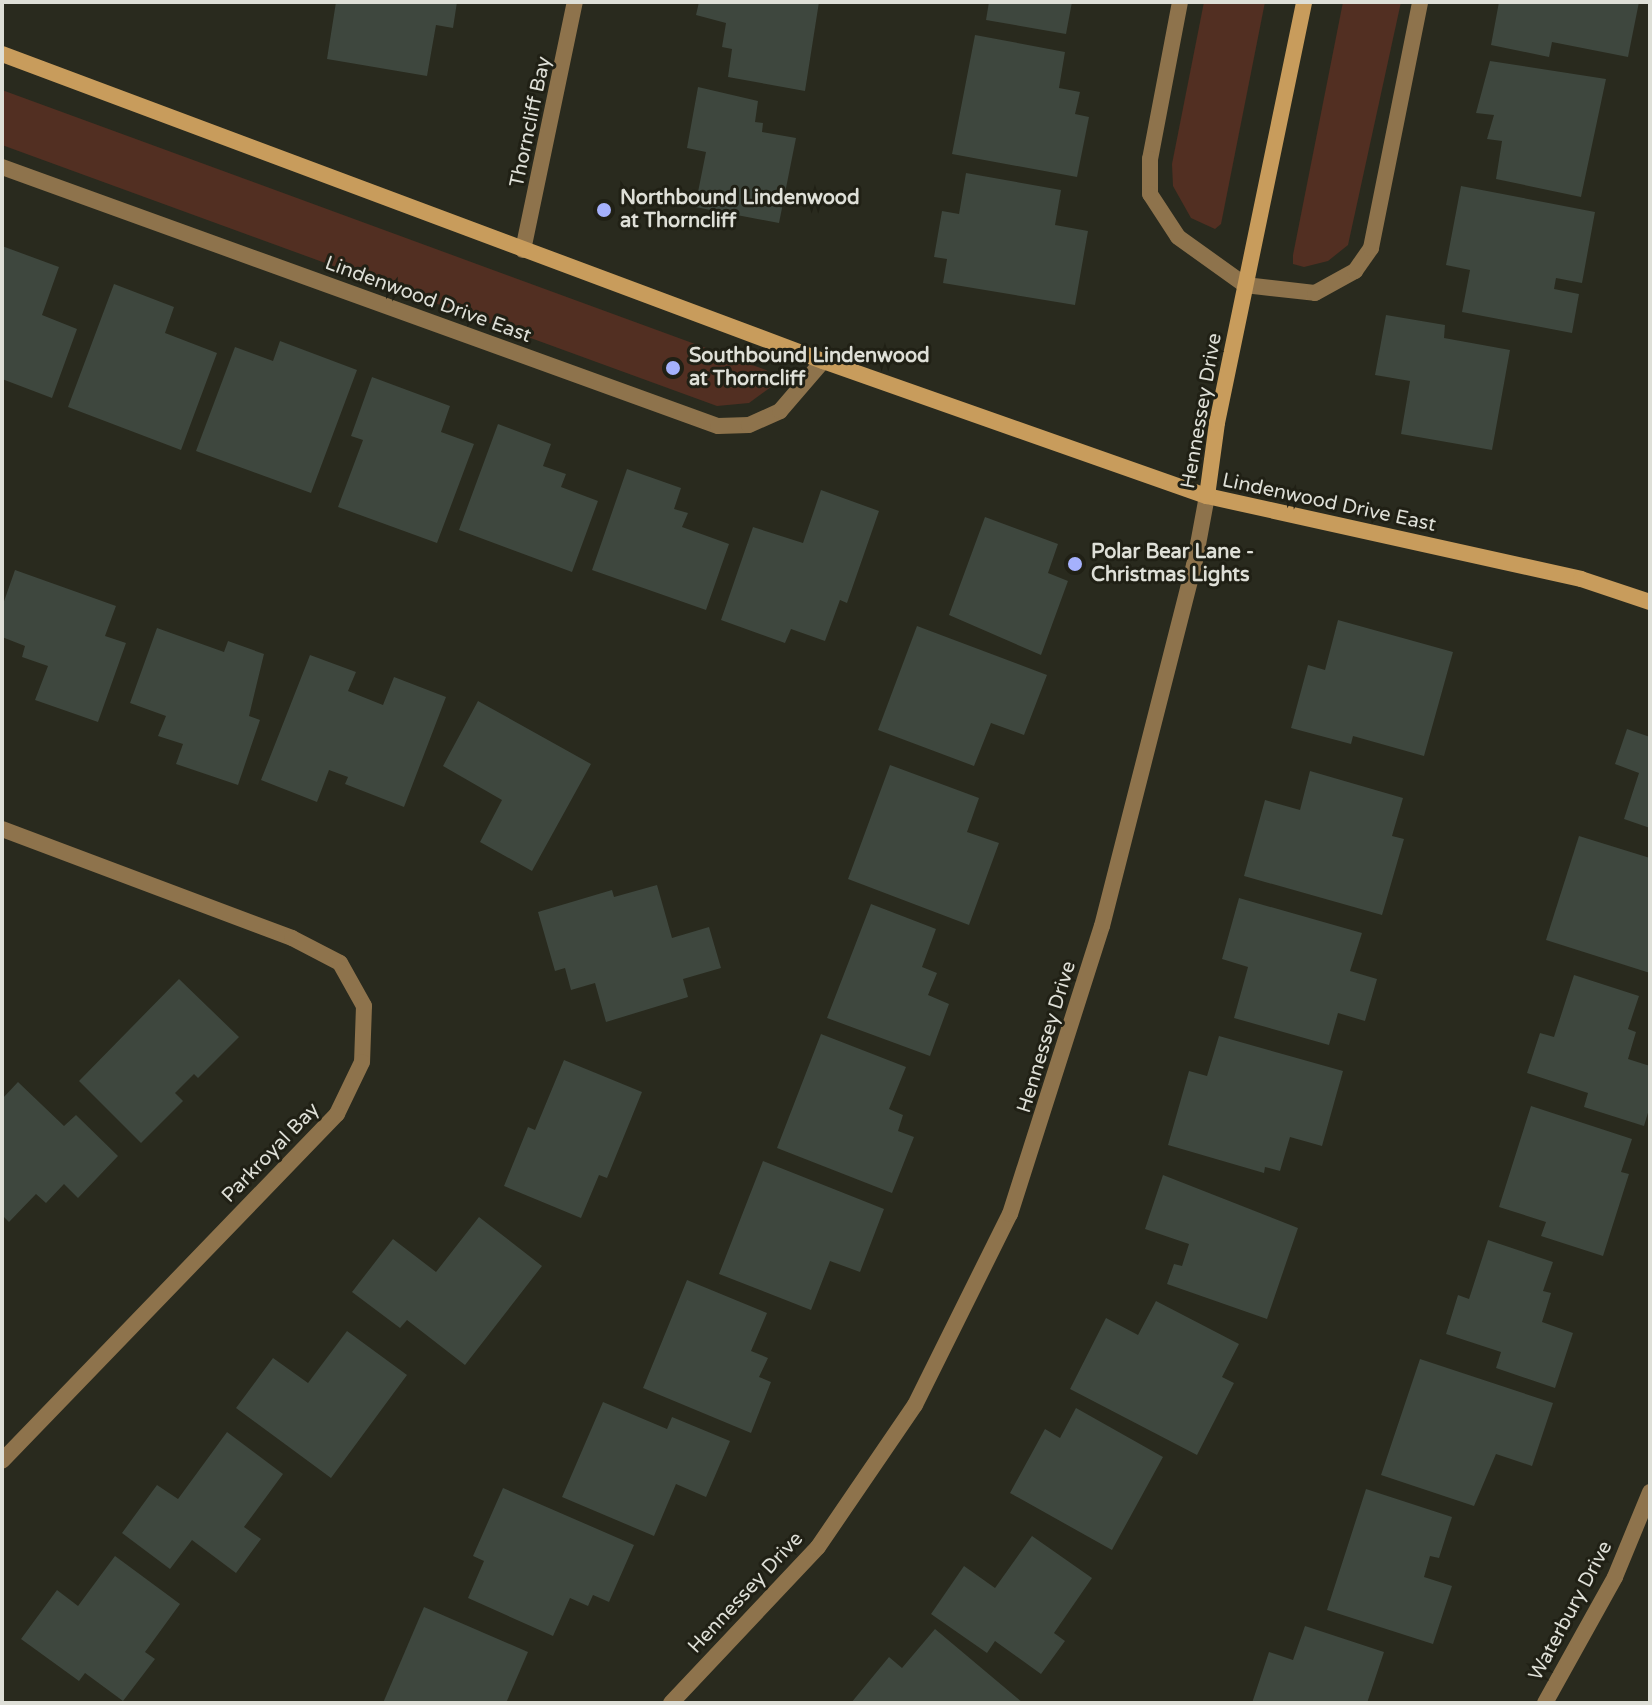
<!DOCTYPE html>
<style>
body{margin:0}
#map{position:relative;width:1652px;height:1705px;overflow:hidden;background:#292a1e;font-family:"Varela Round",sans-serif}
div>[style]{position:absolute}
.green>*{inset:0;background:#522f22}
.building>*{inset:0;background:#3e473e}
.street>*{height:16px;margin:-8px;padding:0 8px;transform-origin:8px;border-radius:8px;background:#8e734c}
.secondary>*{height:16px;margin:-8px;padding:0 8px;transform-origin:8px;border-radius:8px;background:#c89c5c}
.dots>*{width:22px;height:22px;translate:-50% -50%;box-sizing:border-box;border:4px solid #202015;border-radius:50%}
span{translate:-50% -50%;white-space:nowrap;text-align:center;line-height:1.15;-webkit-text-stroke:6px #202015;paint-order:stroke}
.street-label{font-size:20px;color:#dedfd7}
.poi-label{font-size:20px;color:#dedfd7;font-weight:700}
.left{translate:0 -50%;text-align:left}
.frame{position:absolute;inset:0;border:4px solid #dedfd7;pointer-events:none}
</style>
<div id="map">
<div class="green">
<i style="clip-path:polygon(1204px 2px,1265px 2px,1221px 224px,1215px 229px,1191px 218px,1173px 186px,1172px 164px)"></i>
<i style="clip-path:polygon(1343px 2px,1401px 2px,1348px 245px,1328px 261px,1304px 267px,1293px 264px,1293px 255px)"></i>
<i style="clip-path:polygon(2px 90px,766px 370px,774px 377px,771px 387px,749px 403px,717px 406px,2px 145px)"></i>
</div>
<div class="building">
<i style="clip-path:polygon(336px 2px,457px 2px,453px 28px,436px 25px,427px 76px,327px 59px)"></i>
<i style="clip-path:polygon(699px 2px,819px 2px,805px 91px,728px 77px,732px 49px,722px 47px,726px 23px,696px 15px)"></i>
<i style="clip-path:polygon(989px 2px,1072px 2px,1066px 34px,986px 20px)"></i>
<i style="clip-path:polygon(1499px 2px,1639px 2px,1628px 57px,1552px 42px,1549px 57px,1491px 45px)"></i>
<i style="clip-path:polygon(975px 35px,1065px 52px,1059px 88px,1080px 92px,1075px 114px,1089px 117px,1077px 177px,952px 154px)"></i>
<i style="clip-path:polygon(1490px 61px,1606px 79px,1581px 197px,1496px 179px,1502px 141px,1487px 139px,1494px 115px,1476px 113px)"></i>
<i style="clip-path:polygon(698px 87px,758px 101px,755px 122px,763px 123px,762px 132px,796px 138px,779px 223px,695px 207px,706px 152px,687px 148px)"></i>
<i style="clip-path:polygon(966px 173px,1061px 190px,1055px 225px,1088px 231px,1075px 305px,943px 283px,947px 259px,934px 257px,942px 211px,959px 214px)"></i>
<i style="clip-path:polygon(1461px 186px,1595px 212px,1582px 283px,1556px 278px,1554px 289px,1579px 294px,1572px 333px,1462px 312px,1470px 270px,1446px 265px)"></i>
<i style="clip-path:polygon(2px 246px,59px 267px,42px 315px,77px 329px,52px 398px,2px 379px)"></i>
<i style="clip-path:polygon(114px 284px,174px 307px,165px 333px,217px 353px,181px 450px,68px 407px)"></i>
<i style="clip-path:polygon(1386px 315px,1445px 325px,1444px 338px,1510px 350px,1492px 450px,1401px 434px,1410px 381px,1375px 375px)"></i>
<i style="clip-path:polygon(280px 341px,357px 370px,311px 493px,196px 451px,235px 347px,273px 361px)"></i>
<i style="clip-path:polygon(372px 377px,450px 406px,441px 432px,474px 444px,437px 543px,338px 507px,363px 440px,351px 436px)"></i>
<i style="clip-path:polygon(498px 424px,551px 444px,543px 466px,566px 474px,561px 487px,598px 501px,572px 572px,459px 530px)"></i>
<i style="clip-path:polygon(627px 469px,681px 488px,674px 509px,688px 513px,682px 527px,729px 544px,706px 610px,592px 570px)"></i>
<i style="clip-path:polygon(821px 490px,879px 511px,847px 603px,840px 600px,825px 641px,791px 629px,785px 643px,721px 620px,753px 527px,803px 543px)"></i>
<i style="clip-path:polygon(985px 517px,1058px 544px,1048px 573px,1068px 581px,1041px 655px,949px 615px)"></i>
<i style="clip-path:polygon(15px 570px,116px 606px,105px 636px,126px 643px,98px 722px,35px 700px,48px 666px,22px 657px,25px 646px,2px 637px,2px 607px)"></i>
<i style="clip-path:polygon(1338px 620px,1453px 652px,1424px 756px,1353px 736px,1351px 744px,1291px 728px,1308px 665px,1325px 670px)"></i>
<i style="clip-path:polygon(917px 626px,1047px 675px,1024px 735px,991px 723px,974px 766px,878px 730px)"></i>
<i style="clip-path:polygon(157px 628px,224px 652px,228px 641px,264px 654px,249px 716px,260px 720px,238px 785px,176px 764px,183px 744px,158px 736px,166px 716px,130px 703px)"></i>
<i style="clip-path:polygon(310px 655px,356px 672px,348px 691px,383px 705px,394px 677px,446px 697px,404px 807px,345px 784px,348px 777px,329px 770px,317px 802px,261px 780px)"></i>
<i style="clip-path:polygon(478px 701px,591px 764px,532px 871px,480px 842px,502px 800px,443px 766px)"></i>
<i style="clip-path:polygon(1627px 729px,1650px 737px,1650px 828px,1624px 819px,1639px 773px,1615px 764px)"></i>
<i style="clip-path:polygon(890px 765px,979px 798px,967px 832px,999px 843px,969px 925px,848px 879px)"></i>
<i style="clip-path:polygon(1310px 771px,1403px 798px,1392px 836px,1404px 839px,1382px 915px,1244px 876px,1265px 800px,1300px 810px)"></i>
<i style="clip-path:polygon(1579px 836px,1650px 858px,1650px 973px,1546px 940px)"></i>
<i style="clip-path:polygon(657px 885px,672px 938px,709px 927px,721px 968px,683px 979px,688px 997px,606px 1022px,595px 983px,571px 990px,565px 968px,555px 971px,538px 912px,612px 890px,614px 897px)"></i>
<i style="clip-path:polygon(1239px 898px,1362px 933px,1350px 971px,1377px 979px,1365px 1021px,1338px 1013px,1329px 1045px,1234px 1018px,1248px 967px,1222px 959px)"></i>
<i style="clip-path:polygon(871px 904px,936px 929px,922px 967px,937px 973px,928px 995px,949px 1004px,930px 1056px,827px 1018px)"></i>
<i style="clip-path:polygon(1574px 975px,1639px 996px,1628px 1029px,1636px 1032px,1628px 1059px,1650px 1066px,1650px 1106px,1644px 1126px,1584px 1107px,1588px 1093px,1527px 1073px,1540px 1033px,1554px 1037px)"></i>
<i style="clip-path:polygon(179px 979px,239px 1037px,198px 1078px,194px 1074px,175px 1093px,183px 1101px,141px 1143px,79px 1081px)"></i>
<i style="clip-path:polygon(821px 1034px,906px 1067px,889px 1109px,903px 1115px,898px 1131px,914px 1137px,892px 1193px,777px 1148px)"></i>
<i style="clip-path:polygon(1219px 1036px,1343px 1071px,1322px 1146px,1290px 1137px,1280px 1171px,1265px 1167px,1264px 1173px,1168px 1145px,1189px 1071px,1207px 1076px)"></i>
<i style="clip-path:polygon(564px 1060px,642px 1092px,607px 1178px,599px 1175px,581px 1218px,504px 1186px,528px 1127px,535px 1130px)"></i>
<i style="clip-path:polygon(18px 1082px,64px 1126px,76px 1115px,118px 1156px,78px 1198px,64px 1184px,46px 1203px,36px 1194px,9px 1222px,2px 1215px,2px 1099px)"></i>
<i style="clip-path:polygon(1531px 1106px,1632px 1139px,1621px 1172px,1629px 1174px,1603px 1256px,1541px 1236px,1546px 1222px,1499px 1207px)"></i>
<i style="clip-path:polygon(763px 1161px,884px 1209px,860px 1272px,830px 1261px,811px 1310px,719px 1274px)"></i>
<i style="clip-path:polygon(1163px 1175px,1298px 1228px,1267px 1319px,1167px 1284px,1174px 1264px,1182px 1266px,1189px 1244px,1145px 1229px)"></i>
<i style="clip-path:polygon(479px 1217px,542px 1266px,465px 1365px,407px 1320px,400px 1328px,352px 1292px,393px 1239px,436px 1272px)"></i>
<i style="clip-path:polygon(1488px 1240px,1553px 1262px,1543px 1291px,1551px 1293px,1542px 1322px,1573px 1333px,1555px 1388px,1496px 1368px,1501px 1352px,1446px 1334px,1458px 1295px,1469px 1299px)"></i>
<i style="clip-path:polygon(687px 1280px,767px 1313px,751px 1351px,768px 1358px,759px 1377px,771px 1382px,751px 1433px,643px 1388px)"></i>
<i style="clip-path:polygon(1156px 1301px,1239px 1344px,1222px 1377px,1234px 1383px,1197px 1455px,1070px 1389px,1106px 1318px,1138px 1335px)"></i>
<i style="clip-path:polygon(347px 1331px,407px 1375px,331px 1478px,236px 1408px,273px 1358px,308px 1383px)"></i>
<i style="clip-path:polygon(1420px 1359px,1553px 1403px,1532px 1466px,1496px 1454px,1474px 1506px,1381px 1475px)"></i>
<i style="clip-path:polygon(603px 1402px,667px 1429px,672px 1417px,730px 1441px,706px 1497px,676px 1484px,654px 1536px,562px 1497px)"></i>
<i style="clip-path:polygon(1076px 1408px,1163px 1457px,1112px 1550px,1010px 1493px,1045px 1429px,1060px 1438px)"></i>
<i style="clip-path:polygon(227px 1432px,283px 1474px,244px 1527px,261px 1539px,236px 1573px,192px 1540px,170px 1569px,122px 1533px,157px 1485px,178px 1499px)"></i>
<i style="clip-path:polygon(503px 1488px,634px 1545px,609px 1602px,593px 1595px,588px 1606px,570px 1598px,553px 1636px,468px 1598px,484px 1561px,473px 1556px)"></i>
<i style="clip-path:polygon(1366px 1489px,1452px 1517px,1439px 1558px,1430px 1556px,1424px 1577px,1452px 1586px,1433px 1644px,1327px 1610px)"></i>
<i style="clip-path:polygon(1032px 1536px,1092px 1578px,1054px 1633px,1065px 1641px,1041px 1674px,995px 1641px,987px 1653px,931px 1614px,964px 1566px,995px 1588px)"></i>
<i style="clip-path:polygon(115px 1556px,180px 1604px,145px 1652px,155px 1659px,123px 1701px,85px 1673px,79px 1681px,21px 1639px,57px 1590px,78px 1606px)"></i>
<i style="clip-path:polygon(424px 1607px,528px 1652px,506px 1703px,383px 1703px)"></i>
<i style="clip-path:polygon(1305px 1626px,1384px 1652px,1367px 1703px,1252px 1703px,1269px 1652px,1293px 1660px)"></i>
<i style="clip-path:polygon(935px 1629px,1023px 1703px,851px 1703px,889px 1657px,902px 1668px)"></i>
</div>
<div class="street">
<i style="left:1180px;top:2px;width:160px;rotate:100.8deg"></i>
<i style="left:1150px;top:159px;width:35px;rotate:90deg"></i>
<i style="left:1150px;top:194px;width:51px;rotate:56.9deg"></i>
<i style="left:1178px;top:237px;width:82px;rotate:35.6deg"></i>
<i style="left:1245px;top:285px;width:70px;rotate:6.5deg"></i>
<i style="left:1315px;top:293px;width:46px;rotate:-28.8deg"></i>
<i style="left:1355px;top:271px;width:28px;rotate:-55deg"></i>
<i style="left:1371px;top:248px;width:251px;rotate:-78.7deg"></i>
<i style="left:2px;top:167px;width:761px;rotate:19.89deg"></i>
<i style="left:718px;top:426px;width:31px;rotate:-2deg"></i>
<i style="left:749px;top:425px;width:34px;rotate:-24deg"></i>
<i style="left:780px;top:411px;width:66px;rotate:-49.3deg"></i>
<i style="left:523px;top:250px;width:253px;rotate:-78.2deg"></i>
<i style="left:2px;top:829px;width:310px;rotate:20.6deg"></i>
<i style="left:292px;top:938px;width:54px;rotate:27.5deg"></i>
<i style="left:340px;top:963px;width:49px;rotate:60.8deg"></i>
<i style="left:364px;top:1006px;width:56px;rotate:92deg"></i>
<i style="left:362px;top:1062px;width:58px;rotate:115.7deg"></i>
<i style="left:337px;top:1114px;width:482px;rotate:134deg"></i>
<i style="left:671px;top:1703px;width:214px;rotate:-46.7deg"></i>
<i style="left:818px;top:1547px;width:172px;rotate:-55.7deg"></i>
<i style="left:915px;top:1405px;width:213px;rotate:-63.6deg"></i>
<i style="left:1010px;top:1214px;width:302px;rotate:-72.3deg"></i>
<i style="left:1102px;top:926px;width:372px;rotate:-75.7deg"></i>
<i style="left:1194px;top:566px;width:71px;rotate:-79.5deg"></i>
<i style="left:1545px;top:1703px;width:144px;rotate:-60.9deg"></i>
<i style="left:1615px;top:1577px;width:92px;rotate:-67.6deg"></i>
</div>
<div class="secondary">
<i style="left:2px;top:54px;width:877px;rotate:20.5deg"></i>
<i style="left:823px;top:361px;width:407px;rotate:19.4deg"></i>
<i style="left:1207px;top:496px;width:383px;rotate:12.5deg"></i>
<i style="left:1581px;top:579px;width:73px;rotate:18.4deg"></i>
<i style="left:1207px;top:496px;width:74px;rotate:-82.2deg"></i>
<i style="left:1217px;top:423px;width:430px;rotate:-78.3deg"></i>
</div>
<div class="dots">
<i style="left:604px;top:210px;background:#a5b1fc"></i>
<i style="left:673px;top:368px;background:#a5b1fc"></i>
<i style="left:1075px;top:564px;background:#a5b1fc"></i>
</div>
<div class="street-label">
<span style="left:531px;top:122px;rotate:-78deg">Thorncliff Bay</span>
<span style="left:428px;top:300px;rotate:20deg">Lindenwood Drive East</span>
<span style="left:1202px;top:411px;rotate:-80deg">Hennessey Drive</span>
<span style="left:1329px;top:503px;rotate:12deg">Lindenwood Drive East</span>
<span style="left:1047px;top:1037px;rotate:-73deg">Hennessey Drive</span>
<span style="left:271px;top:1153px;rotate:-46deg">Parkroyal Bay</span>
<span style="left:746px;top:1593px;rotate:-47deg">Hennessey Drive</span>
<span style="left:1571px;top:1611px;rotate:-62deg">Waterbury Drive</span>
</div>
<div class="poi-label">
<span class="left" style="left:620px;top:210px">Northbound Lindenwood<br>at Thorncliff</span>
<span class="left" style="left:689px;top:368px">Southbound Lindenwood<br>at Thorncliff</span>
<span class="left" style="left:1091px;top:564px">Polar Bear Lane -<br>Christmas Lights</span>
</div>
<div class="frame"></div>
</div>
